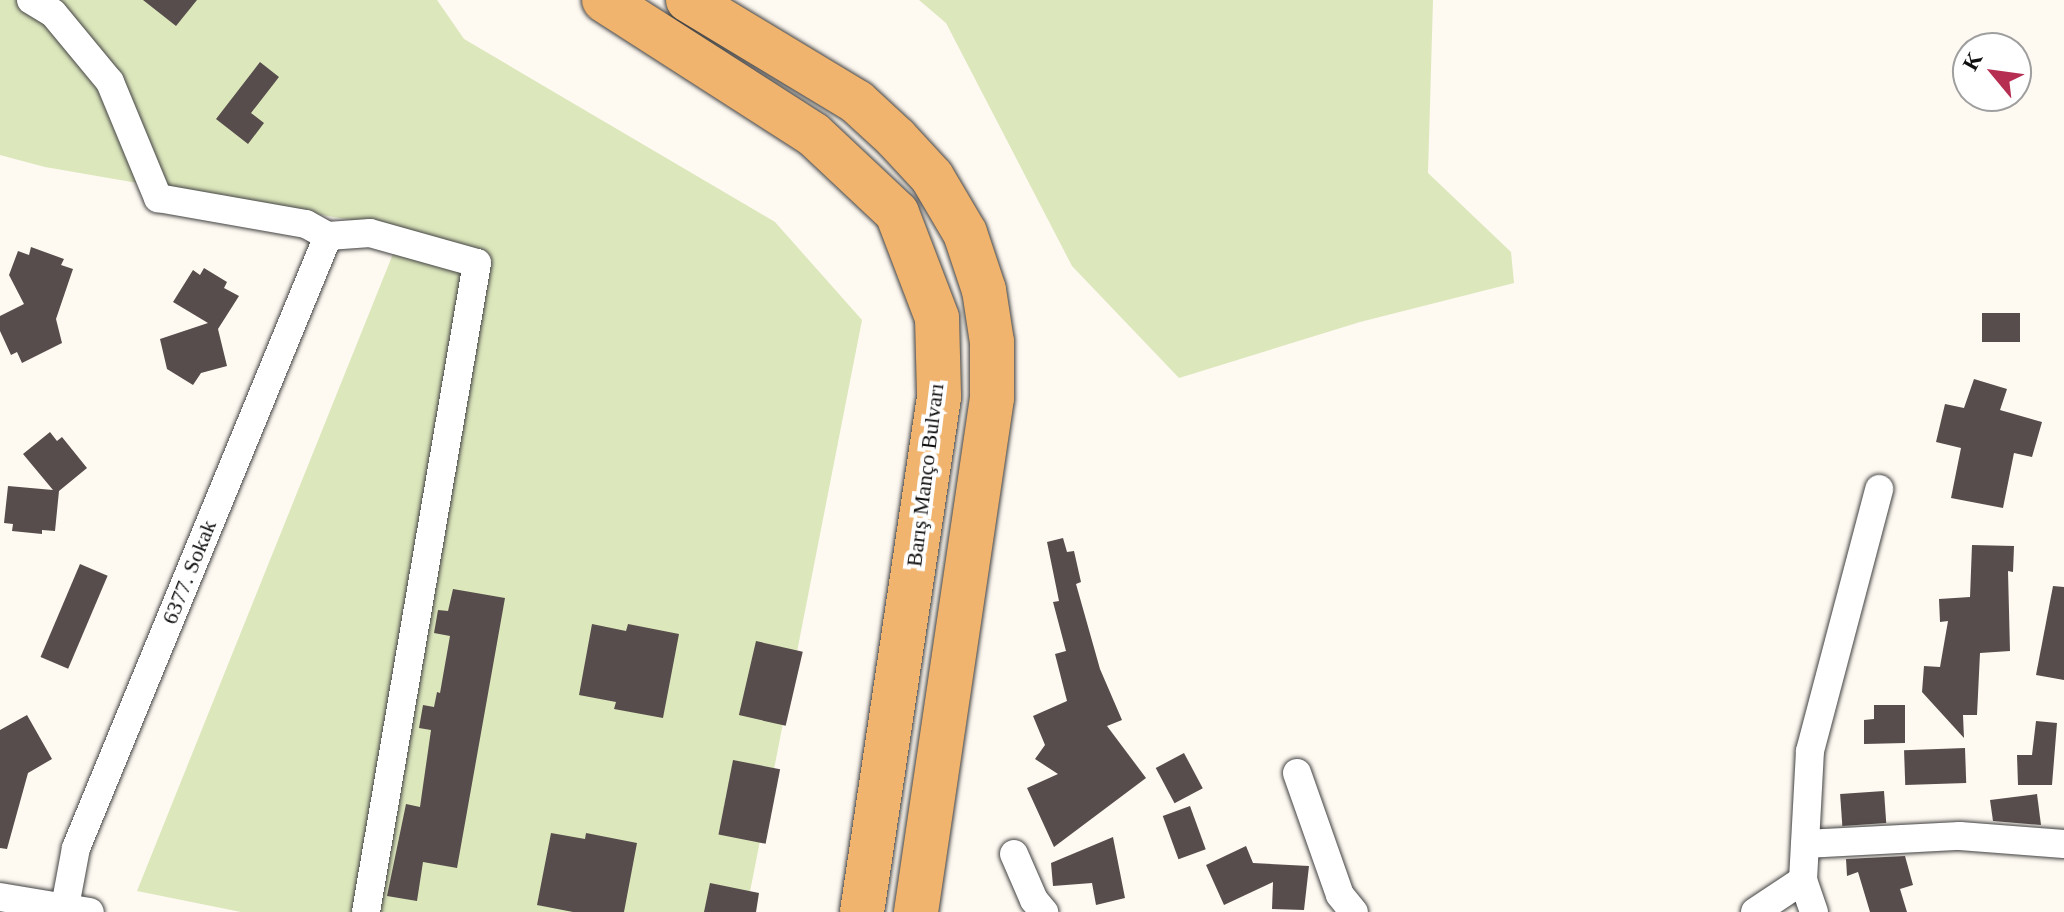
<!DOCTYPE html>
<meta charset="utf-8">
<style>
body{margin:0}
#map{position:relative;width:2064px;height:912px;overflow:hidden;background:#fef9f1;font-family:Georgia,serif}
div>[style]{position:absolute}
.green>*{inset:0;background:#dce7bc}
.building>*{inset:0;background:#574d4c;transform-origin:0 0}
.roads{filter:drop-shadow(0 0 2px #424242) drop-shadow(0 0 2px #424242)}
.minor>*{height:28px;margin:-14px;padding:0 14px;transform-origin:14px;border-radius:14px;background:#fff}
.primary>*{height:44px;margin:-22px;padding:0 22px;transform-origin:22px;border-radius:22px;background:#f0b46f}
span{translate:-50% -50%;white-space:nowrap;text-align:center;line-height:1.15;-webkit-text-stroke:8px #fff;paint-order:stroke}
.street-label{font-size:22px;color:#0f0f0f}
.north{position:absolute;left:1952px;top:32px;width:80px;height:80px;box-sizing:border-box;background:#fff;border:2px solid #9f9f9f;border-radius:50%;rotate:299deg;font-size:22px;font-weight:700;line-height:32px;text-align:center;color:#0f0f0f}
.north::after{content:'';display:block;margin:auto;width:28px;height:36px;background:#b72e53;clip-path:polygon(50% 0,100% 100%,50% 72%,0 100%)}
</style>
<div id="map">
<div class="green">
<i style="clip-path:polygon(0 0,437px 0,464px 39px,775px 222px,862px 320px,746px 912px,241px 912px,137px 891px,403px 229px,45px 167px,0 155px)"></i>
<i style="clip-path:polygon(919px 0,1433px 0,1428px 173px,1511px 252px,1514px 283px,1360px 322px,1179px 378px,1072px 266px,946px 23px)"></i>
</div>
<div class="building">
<i style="clip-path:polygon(143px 0,197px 0,176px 26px)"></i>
<i style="clip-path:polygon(260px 62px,279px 77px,251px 113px,264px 123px,248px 144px,216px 119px)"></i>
<i style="clip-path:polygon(31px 247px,64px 259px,61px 265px,73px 269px,56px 319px,62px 343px,22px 363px,17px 352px,11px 355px,0 331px,0 316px,24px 304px,9px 275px,18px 251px,29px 255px)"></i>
<i style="clip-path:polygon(204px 268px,227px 282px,224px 288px,239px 296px,218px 329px,227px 366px,201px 373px,193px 385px,167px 369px,160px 339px,208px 323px,173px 302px,193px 270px,200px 275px)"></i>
<i style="left:2020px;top:313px;width:29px;height:38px;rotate:90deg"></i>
<i style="clip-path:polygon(1974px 379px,2007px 389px,2000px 410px,2042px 422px,2032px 457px,2014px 453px,2003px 508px,1951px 498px,1961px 448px,1936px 442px,1945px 404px,1964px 408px)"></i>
<i style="clip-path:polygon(50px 432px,57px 441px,62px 437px,87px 468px,59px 491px,55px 531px,42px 530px,42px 534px,12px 531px,13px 524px,4px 523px,8px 486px,53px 490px,23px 454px)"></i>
<i style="clip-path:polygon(1063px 538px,1067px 552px,1074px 551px,1081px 582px,1076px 584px,1100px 669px,1122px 720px,1107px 726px,1146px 778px,1054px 847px,1027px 788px,1058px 774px,1035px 759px,1045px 745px,1033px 716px,1067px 701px,1055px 654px,1066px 651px,1053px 602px,1059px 601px,1047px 542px)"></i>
<i style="clip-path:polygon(1972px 545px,2014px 546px,2013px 572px,2008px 571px,2010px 651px,1980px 653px,1977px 715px,1963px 715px,1964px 738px,1922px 692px,1924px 666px,1940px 667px,1948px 621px,1940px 622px,1939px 599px,1970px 597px)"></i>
<i style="left:80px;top:564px;width:30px;height:101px;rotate:23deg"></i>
<i style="clip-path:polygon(2053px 586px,2064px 587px,2064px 680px,2036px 675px)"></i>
<i style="clip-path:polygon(453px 589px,505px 598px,457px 868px,423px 862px,417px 901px,387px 896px,406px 804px,420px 807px,431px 730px,419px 728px,423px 705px,434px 707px,437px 692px,440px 693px,450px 636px,434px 633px,438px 610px,448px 611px)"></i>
<i style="clip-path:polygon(592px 624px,626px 631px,628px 624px,679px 634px,663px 718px,614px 709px,616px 702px,579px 695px)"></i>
<i style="left:756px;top:641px;width:48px;height:76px;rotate:13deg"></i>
<i style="clip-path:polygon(1874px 705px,1905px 705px,1905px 743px,1864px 744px,1864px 720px,1874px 719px)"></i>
<i style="clip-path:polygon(27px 715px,52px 759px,28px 773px,7px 849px,0 848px,0 730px)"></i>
<i style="clip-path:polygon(2036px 721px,2057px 723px,2052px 785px,2018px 785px,2017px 755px,2032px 755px)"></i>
<i style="left:1965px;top:748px;width:35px;height:61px;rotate:88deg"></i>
<i style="left:1184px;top:753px;width:40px;height:32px;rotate:62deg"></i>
<i style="left:733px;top:760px;width:48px;height:76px;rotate:11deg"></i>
<i style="left:1884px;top:791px;width:32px;height:44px;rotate:86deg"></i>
<i style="clip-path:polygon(2037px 794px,2041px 825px,1993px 821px,1990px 800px)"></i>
<i style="left:1190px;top:806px;width:46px;height:29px;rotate:70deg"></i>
<i style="clip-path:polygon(551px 833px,585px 839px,586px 833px,637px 843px,624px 912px,573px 912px,537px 905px)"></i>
<i style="clip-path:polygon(1113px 837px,1125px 898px,1096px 905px,1092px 883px,1053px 886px,1051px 863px)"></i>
<i style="clip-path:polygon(1246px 846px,1253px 863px,1309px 866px,1304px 910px,1272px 909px,1273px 882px,1224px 905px,1206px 865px)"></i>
<i style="clip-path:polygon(1905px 856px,1913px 885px,1900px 889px,1907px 912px,1870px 912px,1858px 872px,1847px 876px,1846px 859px)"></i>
<i style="clip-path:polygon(710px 883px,759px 893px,756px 912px,704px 912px)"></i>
</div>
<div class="roads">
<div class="minor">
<i style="left:31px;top:0;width:26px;rotate:31deg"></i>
<i style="left:53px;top:13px;width:89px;rotate:50.4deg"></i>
<i style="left:110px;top:82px;width:126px;rotate:67.5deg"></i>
<i style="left:158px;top:198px;width:150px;rotate:10deg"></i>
<i style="left:306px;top:224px;width:25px;rotate:29deg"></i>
<i style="left:328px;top:236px;width:42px;rotate:-4.1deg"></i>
<i style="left:370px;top:233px;width:111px;rotate:15.7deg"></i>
<i style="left:477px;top:263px;width:658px;rotate:99.71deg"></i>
<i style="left:1297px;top:773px;width:129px;rotate:70.6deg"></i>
<i style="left:1340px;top:895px;width:22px;rotate:51deg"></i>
<i style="left:1805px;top:844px;width:155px;rotate:-3deg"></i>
<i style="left:1960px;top:836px;width:104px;rotate:4.4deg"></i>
<i style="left:1014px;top:854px;width:50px;rotate:66.5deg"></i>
<i style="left:1034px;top:900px;width:16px;rotate:50deg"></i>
<i style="left:0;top:897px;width:91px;rotate:9.5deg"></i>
<i style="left:64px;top:912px;width:65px;rotate:-79.4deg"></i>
<i style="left:76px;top:848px;width:662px;rotate:-67.62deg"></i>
<i style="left:1755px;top:912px;width:58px;rotate:-33.7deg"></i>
<i style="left:1814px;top:912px;width:34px;rotate:-109deg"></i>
<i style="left:1803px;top:880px;width:129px;rotate:-86.9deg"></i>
<i style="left:1810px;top:751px;width:271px;rotate:-75.2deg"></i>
</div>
<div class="primary">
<i style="left:604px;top:0;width:248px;rotate:32.7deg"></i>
<i style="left:813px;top:134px;width:115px;rotate:43.2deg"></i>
<i style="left:897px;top:213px;width:112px;rotate:69.1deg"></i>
<i style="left:937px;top:318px;width:79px;rotate:88.5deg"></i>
<i style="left:939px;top:397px;width:521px;rotate:98.5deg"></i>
<i style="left:688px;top:0;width:197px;rotate:31.1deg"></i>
<i style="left:857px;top:102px;width:53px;rotate:42.7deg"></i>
<i style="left:896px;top:138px;width:53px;rotate:47.3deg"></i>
<i style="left:932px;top:177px;width:65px;rotate:59.5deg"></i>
<i style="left:965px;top:233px;width:60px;rotate:71.6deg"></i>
<i style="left:984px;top:290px;width:53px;rotate:81.3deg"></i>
<i style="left:992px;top:342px;width:56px;rotate:90deg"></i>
<i style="left:992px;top:398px;width:520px;rotate:98.41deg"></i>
</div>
</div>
<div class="street-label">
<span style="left:925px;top:475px;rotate:-83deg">Barış Manço Bulvarı</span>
<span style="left:189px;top:572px;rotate:-68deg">6377. Sokak</span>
</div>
<div class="north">K</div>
</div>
